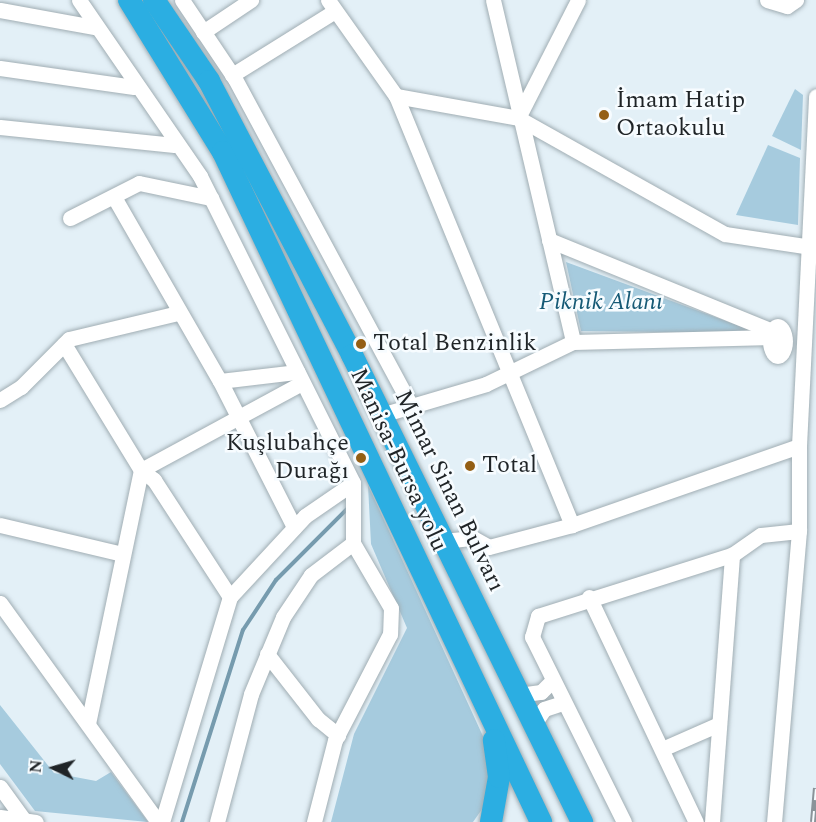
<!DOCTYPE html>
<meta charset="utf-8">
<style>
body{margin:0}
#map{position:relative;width:816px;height:822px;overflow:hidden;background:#e3f0f7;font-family:Spectral,serif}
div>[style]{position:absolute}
.green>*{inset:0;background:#a6cbde}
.stream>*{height:4px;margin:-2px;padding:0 2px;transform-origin:2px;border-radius:2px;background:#769bae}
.roads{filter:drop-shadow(0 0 2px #a0adb3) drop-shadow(0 0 2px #a0adb3)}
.minor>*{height:15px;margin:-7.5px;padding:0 7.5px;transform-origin:7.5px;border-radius:7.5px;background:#fff}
.minor>.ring{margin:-7.5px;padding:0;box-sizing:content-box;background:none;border:15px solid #fff;border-radius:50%}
.highway>*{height:22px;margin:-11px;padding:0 11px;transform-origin:11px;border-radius:11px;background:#2baee2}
.rail>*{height:6px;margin-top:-3px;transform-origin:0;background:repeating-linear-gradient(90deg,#f7fcff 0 11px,#8a9399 0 22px);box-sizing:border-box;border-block:2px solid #8a9399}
.dots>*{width:16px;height:16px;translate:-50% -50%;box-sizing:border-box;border:3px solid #f7fcff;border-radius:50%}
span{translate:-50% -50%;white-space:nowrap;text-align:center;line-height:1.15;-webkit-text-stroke:5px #f7fcff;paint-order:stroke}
.poi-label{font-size:24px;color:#1f2427}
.left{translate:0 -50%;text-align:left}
.right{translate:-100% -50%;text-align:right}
.park-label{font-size:24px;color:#165a76;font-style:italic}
.street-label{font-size:24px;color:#1f2427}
.north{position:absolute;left:24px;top:738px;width:60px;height:60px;-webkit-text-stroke:4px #f7fcff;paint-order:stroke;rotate:275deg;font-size:16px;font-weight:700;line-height:24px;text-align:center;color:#1f2427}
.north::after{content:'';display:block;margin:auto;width:21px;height:27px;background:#1f2427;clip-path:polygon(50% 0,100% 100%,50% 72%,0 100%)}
</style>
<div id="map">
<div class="green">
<i style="clip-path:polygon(795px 89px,803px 95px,801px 150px,772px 136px)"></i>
<i style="clip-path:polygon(768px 145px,800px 158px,798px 225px,736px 215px)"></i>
<i style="clip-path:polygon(566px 262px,742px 327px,749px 333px,581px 331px)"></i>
<i style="clip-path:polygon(368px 485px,487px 745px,490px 778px,485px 805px,473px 822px,331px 822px,354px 734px,407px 628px,371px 544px)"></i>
<i style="clip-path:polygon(0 705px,54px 773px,96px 781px,111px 772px,148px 822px,35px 811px,0 764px)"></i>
</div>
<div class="stream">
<i style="left:182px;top:822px;width:201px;rotate:-72.4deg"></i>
<i style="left:243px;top:630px;width:60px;rotate:-56.6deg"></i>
<i style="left:276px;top:580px;width:102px;rotate:-45deg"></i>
</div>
<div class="roads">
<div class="minor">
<i style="left:79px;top:0;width:214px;rotate:55.5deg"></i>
<i style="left:200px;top:176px;width:343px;rotate:63.5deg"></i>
<i style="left:353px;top:483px;width:60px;rotate:90deg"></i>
<i style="left:353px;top:543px;width:75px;rotate:59.7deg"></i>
<i style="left:391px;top:608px;width:26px;rotate:92deg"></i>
<i style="left:390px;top:634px;width:119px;rotate:117.4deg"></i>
<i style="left:335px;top:740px;width:85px;rotate:104.4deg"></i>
<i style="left:182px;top:0;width:95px;rotate:56.1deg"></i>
<i style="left:235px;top:79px;width:371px;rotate:61.7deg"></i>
<i style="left:328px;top:0;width:118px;rotate:54.7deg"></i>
<i style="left:396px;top:96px;width:464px;rotate:67.7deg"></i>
<i style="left:493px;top:0;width:351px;rotate:76.8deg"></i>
<i style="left:767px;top:0;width:21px;rotate:17deg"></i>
<i style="left:787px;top:6px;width:11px;rotate:-34deg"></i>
<i style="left:0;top:10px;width:96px;rotate:10.3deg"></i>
<i style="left:203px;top:32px;width:58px;rotate:-33.7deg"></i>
<i style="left:0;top:68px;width:135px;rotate:8.1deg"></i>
<i style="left:232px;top:75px;width:121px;rotate:-31.9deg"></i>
<i style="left:396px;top:96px;width:124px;rotate:10.2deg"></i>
<i style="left:518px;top:118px;width:237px;rotate:29.3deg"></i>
<i style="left:725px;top:234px;width:87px;rotate:8.6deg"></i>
<i style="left:518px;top:118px;width:132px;rotate:-63deg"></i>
<i style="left:0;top:127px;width:175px;rotate:5.9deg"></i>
<i style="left:114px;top:197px;width:212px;rotate:60.1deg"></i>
<i style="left:220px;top:381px;width:78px;rotate:-6.7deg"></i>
<i style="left:70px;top:218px;width:77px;rotate:-26.9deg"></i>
<i style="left:139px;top:183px;width:74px;rotate:11.8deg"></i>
<i style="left:549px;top:240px;width:239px;rotate:22.2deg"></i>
<i class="ring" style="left:770px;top:326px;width:-3px;height:-3px"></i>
<i style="left:64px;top:344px;width:148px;rotate:58.6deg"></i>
<i style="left:141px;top:470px;width:259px;rotate:101.8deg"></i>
<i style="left:220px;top:381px;width:164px;rotate:63.1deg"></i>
<i style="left:0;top:400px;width:25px;rotate:-32deg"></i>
<i style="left:21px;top:387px;width:68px;rotate:-45deg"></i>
<i style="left:69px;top:339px;width:112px;rotate:-13.4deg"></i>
<i style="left:381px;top:415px;width:109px;rotate:-16.4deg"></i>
<i style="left:486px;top:384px;width:97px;rotate:-25.8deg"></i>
<i style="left:573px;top:342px;width:200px;rotate:-1.4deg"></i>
<i style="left:799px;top:446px;width:350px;rotate:-87.2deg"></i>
<i style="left:0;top:525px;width:126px;rotate:13.3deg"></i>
<i style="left:443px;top:541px;width:30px;rotate:-6deg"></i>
<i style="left:473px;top:538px;width:18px;rotate:29deg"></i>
<i style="left:489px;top:547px;width:86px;rotate:-14.8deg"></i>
<i style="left:572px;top:525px;width:240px;rotate:-19.2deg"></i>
<i style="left:799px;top:446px;width:85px;rotate:90deg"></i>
<i style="left:799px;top:531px;width:292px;rotate:94.9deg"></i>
<i style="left:230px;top:597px;width:140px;rotate:-123deg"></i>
<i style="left:154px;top:480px;width:16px;rotate:-142deg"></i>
<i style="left:141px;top:470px;width:183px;rotate:-28.4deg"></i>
<i style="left:589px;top:597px;width:249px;rotate:64.6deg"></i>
<i style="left:0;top:603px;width:270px;rotate:54.2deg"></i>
<i style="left:267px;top:654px;width:83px;rotate:51.9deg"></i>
<i style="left:318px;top:719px;width:26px;rotate:39deg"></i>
<i style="left:519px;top:695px;width:22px;rotate:-8deg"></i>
<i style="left:541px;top:692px;width:16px;rotate:-45deg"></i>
<i style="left:534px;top:724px;width:18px;rotate:-56deg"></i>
<i style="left:544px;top:709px;width:19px;rotate:-18deg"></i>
<i style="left:662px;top:749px;width:62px;rotate:-23.7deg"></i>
<i style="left:0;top:787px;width:41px;rotate:54deg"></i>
<i style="left:0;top:817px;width:36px;rotate:8deg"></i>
<i style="left:162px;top:822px;width:235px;rotate:-73.2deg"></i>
<i style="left:230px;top:597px;width:110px;rotate:-47.2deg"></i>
<i style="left:305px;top:516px;width:58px;rotate:-34.5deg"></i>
<i style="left:217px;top:822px;width:132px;rotate:-75.1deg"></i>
<i style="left:251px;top:694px;width:83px;rotate:-67.4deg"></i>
<i style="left:283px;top:617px;width:50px;rotate:-56.3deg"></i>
<i style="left:311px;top:575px;width:53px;rotate:-37.3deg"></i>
<i style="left:624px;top:822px;width:207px;rotate:-116.4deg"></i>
<i style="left:532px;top:637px;width:22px;rotate:-74deg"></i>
<i style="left:538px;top:616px;width:203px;rotate:-17.5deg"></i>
<i style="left:732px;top:555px;width:35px;rotate:-35deg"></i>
<i style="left:761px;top:535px;width:38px;rotate:-6deg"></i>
<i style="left:712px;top:822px;width:268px;rotate:-85.7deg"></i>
</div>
<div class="highway">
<i style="left:129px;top:0;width:179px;rotate:58.3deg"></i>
<i style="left:223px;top:152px;width:742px;rotate:64.61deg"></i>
<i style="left:154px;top:0;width:98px;rotate:55.8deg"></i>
<i style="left:209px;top:81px;width:309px;rotate:62.4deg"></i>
<i style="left:352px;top:355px;width:521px;rotate:63.78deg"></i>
<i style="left:491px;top:822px;width:46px;rotate:-79.9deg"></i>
<i style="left:499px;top:777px;width:37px;rotate:-98deg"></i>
</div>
</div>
<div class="rail">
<i style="left:813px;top:822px;width:34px;rotate:-85deg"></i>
</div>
<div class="dots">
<i style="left:604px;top:115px;background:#945f15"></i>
<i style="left:361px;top:344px;background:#945f15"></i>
<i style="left:361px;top:458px;background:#945f15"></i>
<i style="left:470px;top:466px;background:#945f15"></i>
</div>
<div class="poi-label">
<span class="left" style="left:616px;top:115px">İmam Hatip<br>Ortaokulu</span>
<span class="left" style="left:373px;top:344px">Total Benzinlik</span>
<span class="right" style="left:349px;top:458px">Kuşlubahçe<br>Durağı</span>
<span class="left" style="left:482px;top:466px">Total</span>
</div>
<div class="park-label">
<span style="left:601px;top:303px">Piknik Alanı</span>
</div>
<div class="street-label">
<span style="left:398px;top:460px;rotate:65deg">Manisa-Bursa yolu</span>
<span style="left:449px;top:491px;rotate:64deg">Mimar Sinan Bulvarı</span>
</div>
<div class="north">N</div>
</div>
